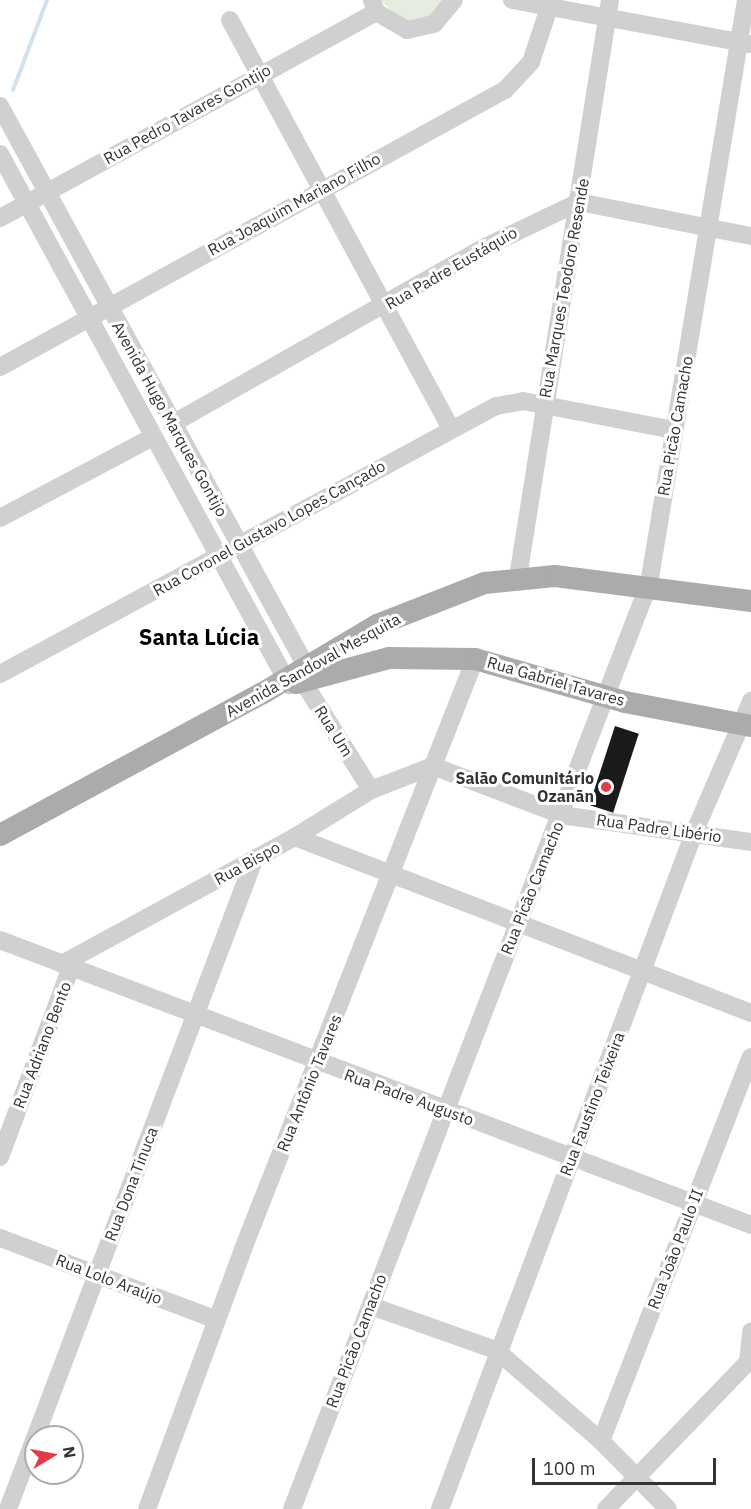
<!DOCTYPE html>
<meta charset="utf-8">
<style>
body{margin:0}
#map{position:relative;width:751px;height:1509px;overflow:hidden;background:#fff;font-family:"IBM Plex Sans",sans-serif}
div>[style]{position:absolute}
.green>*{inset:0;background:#e6ecdf}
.stream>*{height:4px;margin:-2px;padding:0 2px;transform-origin:2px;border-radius:2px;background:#cfe2ee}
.building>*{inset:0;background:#1a1a1a;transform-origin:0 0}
.minor>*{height:18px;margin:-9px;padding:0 9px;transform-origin:9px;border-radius:9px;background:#d0d0d0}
.major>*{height:22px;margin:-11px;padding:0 11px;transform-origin:11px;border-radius:11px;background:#ababab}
.dots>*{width:16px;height:16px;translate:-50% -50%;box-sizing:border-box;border:3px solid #fff;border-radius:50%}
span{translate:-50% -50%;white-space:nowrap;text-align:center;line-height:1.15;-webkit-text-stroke:6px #fff;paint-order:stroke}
.street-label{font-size:16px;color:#333}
.poi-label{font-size:16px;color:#333;font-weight:700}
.right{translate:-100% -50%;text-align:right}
.district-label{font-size:22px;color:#000;font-weight:700}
.north{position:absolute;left:24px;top:1425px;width:60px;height:60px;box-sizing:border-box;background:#fff;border:2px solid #adadad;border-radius:50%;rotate:80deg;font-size:16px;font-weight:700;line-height:24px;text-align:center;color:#333}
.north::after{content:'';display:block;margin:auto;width:21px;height:27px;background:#e63946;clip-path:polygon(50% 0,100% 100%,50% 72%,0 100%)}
.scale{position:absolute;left:532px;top:1458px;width:184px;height:27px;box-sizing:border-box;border:3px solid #333;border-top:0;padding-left:8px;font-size:18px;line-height:21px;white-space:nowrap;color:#333;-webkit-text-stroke:4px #fff;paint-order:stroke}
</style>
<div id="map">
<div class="green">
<i style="clip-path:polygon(380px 0,446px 0,428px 19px,404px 22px)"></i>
</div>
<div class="stream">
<i style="left:13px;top:90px;width:96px;rotate:-69.3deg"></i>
</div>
<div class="building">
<i style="left:615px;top:726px;width:25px;height:83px;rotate:18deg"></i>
</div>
<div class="minor">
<i style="left:372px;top:0;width:13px;rotate:72deg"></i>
<i style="left:376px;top:12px;width:36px;rotate:30deg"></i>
<i style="left:407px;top:30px;width:28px;rotate:-13deg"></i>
<i style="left:434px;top:24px;width:31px;rotate:-50deg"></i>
<i style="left:512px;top:0;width:241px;rotate:10.5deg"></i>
<i style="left:230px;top:20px;width:463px;rotate:61.6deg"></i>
<i style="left:0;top:106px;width:651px;rotate:61.35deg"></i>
<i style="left:0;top:154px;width:605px;rotate:61.44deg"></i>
<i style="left:0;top:218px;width:429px;rotate:-28.7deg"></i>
<i style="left:0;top:367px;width:576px;rotate:-28.75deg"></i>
<i style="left:505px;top:90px;width:38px;rotate:-47deg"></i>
<i style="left:531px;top:62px;width:57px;rotate:-71.6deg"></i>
<i style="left:172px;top:424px;width:360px;rotate:-29.5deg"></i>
<i style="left:485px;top:247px;width:104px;rotate:-25.6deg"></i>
<i style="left:579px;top:202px;width:175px;rotate:11.2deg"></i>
<i style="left:0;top:518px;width:173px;rotate:-27.9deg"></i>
<i style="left:518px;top:577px;width:584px;rotate:-80.94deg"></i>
<i style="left:297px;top:672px;width:139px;rotate:57.9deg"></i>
<i style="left:0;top:674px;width:564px;rotate:-28.38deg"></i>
<i style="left:496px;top:406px;width:27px;rotate:-10deg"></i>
<i style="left:523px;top:401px;width:154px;rotate:10.9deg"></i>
<i style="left:295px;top:837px;width:489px;rotate:21.1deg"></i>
<i style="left:0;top:940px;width:803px;rotate:20.78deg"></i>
<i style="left:62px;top:964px;width:265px;rotate:-28.6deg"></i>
<i style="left:295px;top:837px;width:89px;rotate:-31.7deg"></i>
<i style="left:371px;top:790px;width:66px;rotate:-21.2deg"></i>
<i style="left:433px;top:766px;width:137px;rotate:20.9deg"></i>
<i style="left:561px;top:815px;width:192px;rotate:8.1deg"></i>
<i style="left:0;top:1157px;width:203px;rotate:-69.5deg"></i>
<i style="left:0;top:1238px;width:232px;rotate:20.7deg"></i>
<i style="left:371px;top:1306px;width:133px;rotate:19.4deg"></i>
<i style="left:496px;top:1350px;width:139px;rotate:40.9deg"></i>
<i style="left:601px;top:1441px;width:95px;rotate:45.4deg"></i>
<i style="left:748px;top:1362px;width:31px;rotate:-84deg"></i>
<i style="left:601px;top:1441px;width:412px;rotate:-68.7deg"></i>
<i style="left:8px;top:1509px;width:694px;rotate:-69.24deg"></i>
<i style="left:147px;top:1509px;width:277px;rotate:-69.7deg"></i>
<i style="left:243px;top:1249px;width:634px;rotate:-68.53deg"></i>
<i style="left:292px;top:1509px;width:992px;rotate:-68.9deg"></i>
<i style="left:649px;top:584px;width:592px;rotate:-80.57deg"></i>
<i style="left:440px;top:1509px;width:722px;rotate:-69.41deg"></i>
<i style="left:694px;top:833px;width:144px;rotate:-66.6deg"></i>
<i style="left:606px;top:1509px;width:209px;rotate:-46deg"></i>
</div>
<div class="major">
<i style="left:296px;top:683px;width:96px;rotate:-15deg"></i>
<i style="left:389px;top:658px;width:86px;rotate:0.7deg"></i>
<i style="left:475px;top:659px;width:156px;rotate:16deg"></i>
<i style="left:625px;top:702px;width:128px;rotate:10.8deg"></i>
<i style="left:0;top:835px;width:299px;rotate:-28.4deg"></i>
<i style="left:263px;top:693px;width:133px;rotate:-30.8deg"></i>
<i style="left:377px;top:625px;width:116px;rotate:-21.3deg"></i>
<i style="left:485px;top:583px;width:70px;rotate:-5.7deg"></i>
<i style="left:555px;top:576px;width:198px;rotate:7.3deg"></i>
</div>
<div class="dots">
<i style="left:606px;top:787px;background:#e63946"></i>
</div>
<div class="street-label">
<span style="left:187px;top:114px;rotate:-29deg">Rua Pedro Tavares Gontijo</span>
<span style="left:294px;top:204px;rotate:-29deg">Rua Joaquim Mariano Filho</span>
<span style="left:451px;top:268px;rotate:-30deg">Rua Padre Eustáquio</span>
<span style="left:564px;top:288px;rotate:-80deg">Rua Marques Teodoro Resende</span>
<span style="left:170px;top:419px;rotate:61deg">Avenida Hugo Marques Gontijo</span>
<span style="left:675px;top:426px;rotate:-80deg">Rua Picão Camacho</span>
<span style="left:269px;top:528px;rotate:-29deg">Rua Coronel Gustavo Lopes Cançado</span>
<span style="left:313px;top:665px;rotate:-29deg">Avenida Sandoval Mesquita</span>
<span style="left:556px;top:681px;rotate:16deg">Rua Gabriel Tavares</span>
<span style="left:334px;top:731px;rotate:58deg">Rua Um</span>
<span style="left:659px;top:828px;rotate:8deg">Rua Padre Libério</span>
<span style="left:247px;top:863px;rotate:-29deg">Rua Bispo</span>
<span style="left:532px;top:888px;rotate:-68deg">Rua Picão Camacho</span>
<span style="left:42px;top:1045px;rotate:-69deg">Rua Adriano Bento</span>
<span style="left:309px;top:1083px;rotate:-68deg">Rua Antônio Tavares</span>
<span style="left:409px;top:1097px;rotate:20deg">Rua Padre Augusto</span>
<span style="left:592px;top:1104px;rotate:-69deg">Rua Faustino Teixeira</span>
<span style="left:131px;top:1184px;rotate:-69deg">Rua Dona Tinuca</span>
<span style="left:675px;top:1249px;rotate:-69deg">Rua João Paulo II</span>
<span style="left:109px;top:1279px;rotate:21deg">Rua Lolo Araújo</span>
<span style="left:356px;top:1341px;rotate:-69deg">Rua Picão Camacho</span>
</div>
<div class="poi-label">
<span class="right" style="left:594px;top:787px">Salão Comunitário<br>Ozanãn</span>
</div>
<div class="district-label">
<span style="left:199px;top:637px">Santa Lúcia</span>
</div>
<div class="north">N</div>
<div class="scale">100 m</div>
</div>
